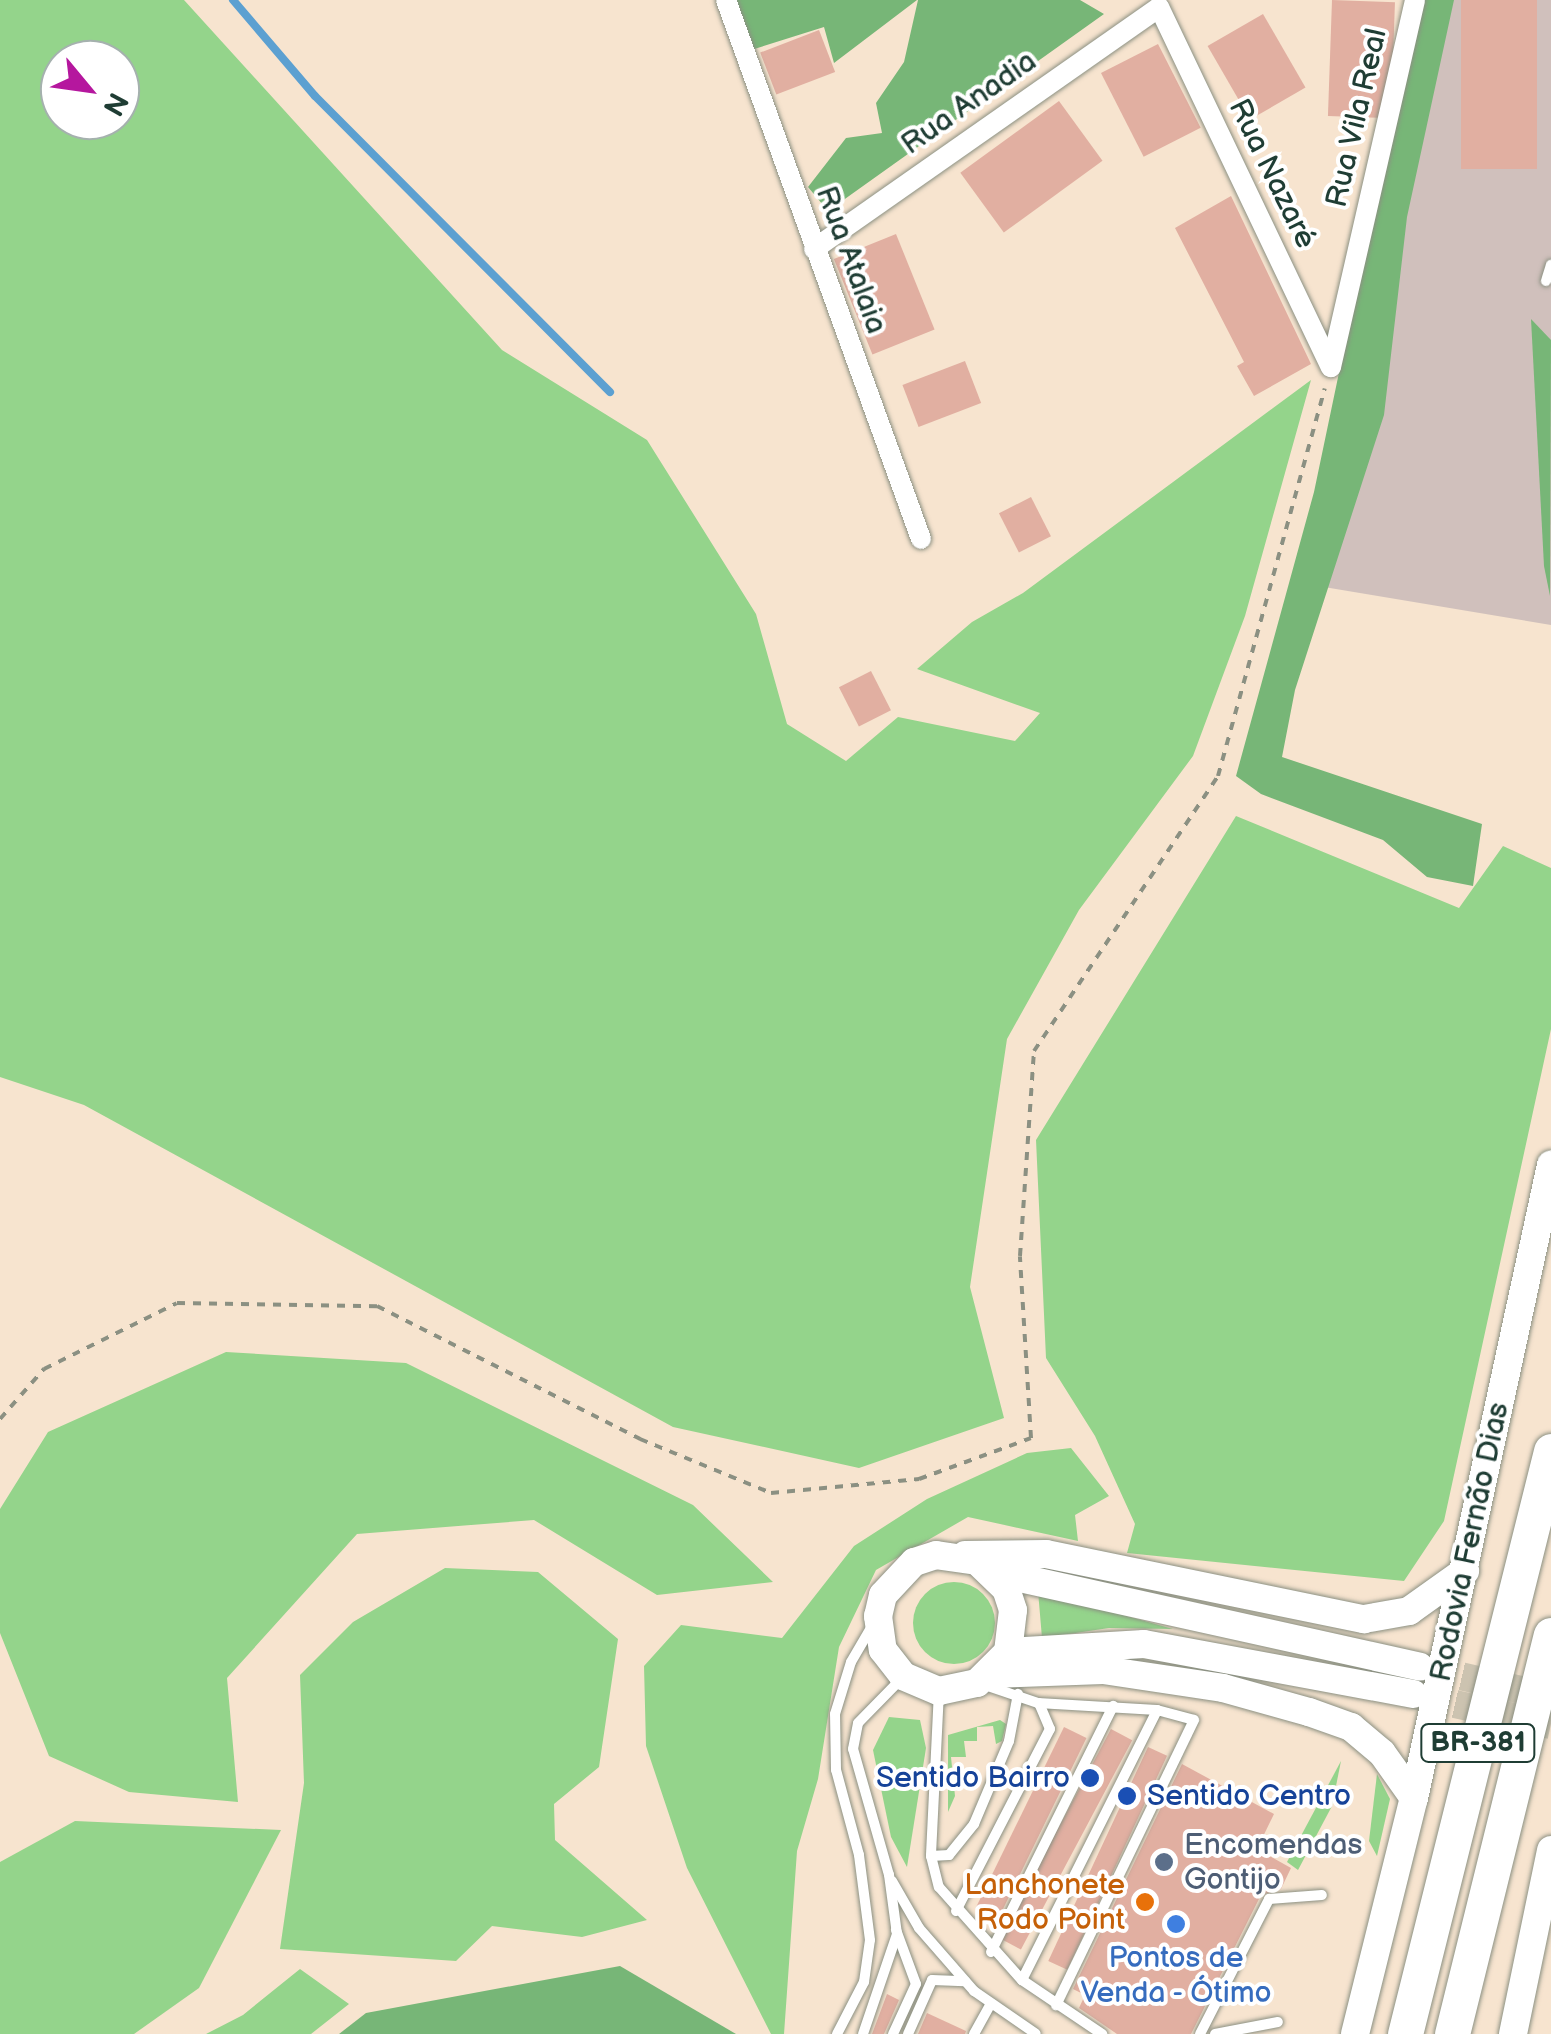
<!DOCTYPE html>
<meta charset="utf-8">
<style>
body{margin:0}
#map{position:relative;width:1551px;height:2034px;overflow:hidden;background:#f7e4cf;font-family:"Balsamiq Sans",sans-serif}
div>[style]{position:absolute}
.industrial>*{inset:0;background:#d0c0bc}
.green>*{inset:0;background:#94d48b}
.round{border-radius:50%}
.forest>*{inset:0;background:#77b677}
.stream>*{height:8px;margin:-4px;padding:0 4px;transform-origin:4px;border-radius:4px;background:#5ca0d1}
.building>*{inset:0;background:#e1afa1;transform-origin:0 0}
.secondary-tunnel>*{height:28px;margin-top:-14px;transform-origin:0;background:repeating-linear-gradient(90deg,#ccc3b0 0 28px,transparent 0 42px)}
.path>*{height:4px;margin-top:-2px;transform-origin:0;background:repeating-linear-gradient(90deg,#8b9082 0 8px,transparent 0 16px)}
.roads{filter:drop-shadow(0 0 2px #8b9082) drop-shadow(0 0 2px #8b9082)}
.service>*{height:10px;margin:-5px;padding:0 5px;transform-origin:5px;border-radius:5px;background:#fff}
.minor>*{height:20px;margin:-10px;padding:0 10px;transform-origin:10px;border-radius:10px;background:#fff}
.secondary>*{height:28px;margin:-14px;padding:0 14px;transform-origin:14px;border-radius:14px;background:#fff}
.motorway>*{height:35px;margin:-17.5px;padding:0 17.5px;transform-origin:17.5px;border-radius:17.5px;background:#fff}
.dots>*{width:28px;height:28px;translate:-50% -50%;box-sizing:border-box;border:5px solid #fff;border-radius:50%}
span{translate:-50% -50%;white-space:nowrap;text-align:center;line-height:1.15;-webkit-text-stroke:8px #fff;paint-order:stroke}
.shield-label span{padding:2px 8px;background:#fff;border:2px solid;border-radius:8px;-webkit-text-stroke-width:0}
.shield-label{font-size:28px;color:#1f3d34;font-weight:700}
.street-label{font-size:30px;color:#1f3d34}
.transit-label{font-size:30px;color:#164399}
.right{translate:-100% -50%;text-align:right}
.left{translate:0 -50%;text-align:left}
.service-label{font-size:30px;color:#4e5e75}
.food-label{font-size:30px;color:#c56008}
.shop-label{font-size:30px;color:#366cbe}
.north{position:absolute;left:40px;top:40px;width:100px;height:100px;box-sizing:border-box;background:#fff;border:2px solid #a5b1ae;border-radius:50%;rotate:119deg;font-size:28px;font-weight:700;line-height:40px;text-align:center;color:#1f3d34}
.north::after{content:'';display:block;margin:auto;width:35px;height:45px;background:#b5179e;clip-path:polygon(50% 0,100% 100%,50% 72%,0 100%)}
</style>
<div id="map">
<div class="industrial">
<i style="clip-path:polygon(1435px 0,1551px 0,1551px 625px,1312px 585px)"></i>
</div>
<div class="green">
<i style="clip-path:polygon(evenodd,0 0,184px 0,502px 350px,647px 440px,756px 614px,787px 724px,846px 761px,898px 717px,1015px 741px,1040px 713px,917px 669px,972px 622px,1023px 593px,1311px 380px,1245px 616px,1193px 756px,1079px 910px,1007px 1039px,970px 1287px,1004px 1418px,859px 1468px,673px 1427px,84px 1105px,0 1077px,0 0,60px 60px,120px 60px,120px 120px,60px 120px,60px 60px)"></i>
<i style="clip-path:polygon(1236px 816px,1459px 908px,1503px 846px,1551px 868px,1551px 1029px,1444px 1521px,1404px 1581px,1127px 1553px,1135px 1524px,1095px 1436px,1046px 1358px,1036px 1140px)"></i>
<i style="clip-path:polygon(226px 1352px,406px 1363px,693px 1505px,773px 1582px,657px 1595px,534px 1520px,357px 1534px,227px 1678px,238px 1802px,129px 1792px,49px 1756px,0 1633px,0 1509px,48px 1432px)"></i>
<i style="clip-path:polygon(1071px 1448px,1109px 1496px,1075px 1515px,1078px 1541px,968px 1517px,876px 1570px,839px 1647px,818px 1779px,797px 1851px,784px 2034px,771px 2034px,687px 1868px,646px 1746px,644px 1666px,681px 1625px,782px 1638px,854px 1546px,927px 1499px,1027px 1453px)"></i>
<i style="clip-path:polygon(445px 1568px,538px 1572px,618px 1639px,599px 1767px,554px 1804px,555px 1840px,647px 1920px,582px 1937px,492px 1926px,456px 1961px,280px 1949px,304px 1783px,300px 1675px,353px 1622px)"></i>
<i class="round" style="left:913px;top:1582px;width:82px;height:82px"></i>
<i style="clip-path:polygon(1038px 1591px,1173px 1629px,1109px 1628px,1042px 1638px)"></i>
<i style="clip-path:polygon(889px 1717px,920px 1720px,926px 1748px,907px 1867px,891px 1837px,873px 1750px)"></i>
<i style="clip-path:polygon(1000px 1720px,1006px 1724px,1002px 1741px,996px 1744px,993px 1726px,977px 1727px,977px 1741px,964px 1741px,966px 1757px,951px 1757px,955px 1796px,948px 1812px,948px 1735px)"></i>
<i style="clip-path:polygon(1341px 1761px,1332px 1806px,1298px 1870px,1287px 1862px)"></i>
<i style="clip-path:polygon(1377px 1774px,1390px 1799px,1377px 1856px,1369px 1841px)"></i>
<i style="clip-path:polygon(75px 1821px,281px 1830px,199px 1988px,134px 2034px,0 2034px,0 1862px)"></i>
<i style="clip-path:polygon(300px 1969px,349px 2004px,311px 2034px,206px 2034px,243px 2015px)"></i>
</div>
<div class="forest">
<i style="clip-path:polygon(733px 0,917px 0,834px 63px,824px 27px,751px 50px)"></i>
<i style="clip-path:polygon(918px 0,1080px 0,1104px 14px,828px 211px,808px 187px,846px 138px,882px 133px,876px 103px,904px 62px)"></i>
<i style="clip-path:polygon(1417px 0,1454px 0,1407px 217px,1384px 415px,1295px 690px,1282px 757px,1482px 824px,1473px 886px,1427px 877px,1383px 840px,1261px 794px,1236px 776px,1314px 492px)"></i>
<i style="clip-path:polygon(1531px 319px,1551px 340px,1550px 596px,1544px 566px)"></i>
<i style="clip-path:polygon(620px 1966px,736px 2034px,339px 2034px,366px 2013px)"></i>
</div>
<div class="stream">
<i style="left:233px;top:0;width:126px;rotate:49.5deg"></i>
<i style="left:315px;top:96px;width:418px;rotate:45.1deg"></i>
</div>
<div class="building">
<i style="left:1332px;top:0;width:63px;height:116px;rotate:2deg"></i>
<i style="left:1461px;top:0;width:76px;height:169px"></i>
<i style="left:1263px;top:14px;width:85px;height:64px;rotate:60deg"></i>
<i style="left:819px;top:30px;width:45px;height:63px;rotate:69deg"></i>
<i style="left:1158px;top:44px;width:94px;height:64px;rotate:63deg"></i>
<i style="left:1059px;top:101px;width:74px;height:122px;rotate:54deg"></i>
<i style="clip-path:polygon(1231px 196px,1311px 364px,1254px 396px,1237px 366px,1244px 362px,1175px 228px)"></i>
<i style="left:896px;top:234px;width:103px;height:67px;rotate:68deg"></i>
<i style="left:965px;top:361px;width:45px;height:67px;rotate:69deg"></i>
<i style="left:1031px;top:497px;width:44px;height:36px;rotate:63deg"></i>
<i style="left:871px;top:671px;width:44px;height:36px;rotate:63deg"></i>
<i style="left:1064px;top:1727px;width:25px;height:200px;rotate:26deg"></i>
<i style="left:1111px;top:1729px;width:24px;height:237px;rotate:28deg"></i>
<i style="left:1148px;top:1747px;width:21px;height:236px;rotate:25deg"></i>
<i style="clip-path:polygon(1182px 1764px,1274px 1814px,1257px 1849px,1291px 1868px,1281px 1889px,1261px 1895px,1191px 2034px,1117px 2034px,1079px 2008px,1085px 1995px,1073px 1989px)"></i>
<i style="clip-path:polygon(887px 1994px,899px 2000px,884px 2034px,872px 2034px)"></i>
<i style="clip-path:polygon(927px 2013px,966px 2031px,965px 2034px,918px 2034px)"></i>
</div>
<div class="secondary-tunnel">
<i style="left:1421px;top:1667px;width:133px;rotate:13deg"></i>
<i style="left:1414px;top:1695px;width:140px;rotate:12.4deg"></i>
</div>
<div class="path">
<i style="left:0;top:1419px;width:67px;rotate:-48.7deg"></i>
<i style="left:44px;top:1369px;width:148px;rotate:-26.4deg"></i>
<i style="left:177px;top:1303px;width:200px;rotate:0.9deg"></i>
<i style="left:377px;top:1306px;width:295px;rotate:26.8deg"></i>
<i style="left:640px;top:1439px;width:142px;rotate:22.4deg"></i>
<i style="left:771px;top:1493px;width:149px;rotate:-5.4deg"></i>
<i style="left:919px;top:1479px;width:119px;rotate:-20.1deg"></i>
<i style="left:1031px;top:1438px;width:182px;rotate:-93.5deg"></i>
<i style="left:1020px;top:1256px;width:205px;rotate:-86.1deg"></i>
<i style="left:1034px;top:1051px;width:331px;rotate:-56.2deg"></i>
<i style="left:1218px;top:776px;width:402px;rotate:-74.6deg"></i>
</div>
<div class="roads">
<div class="service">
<i style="left:1546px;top:281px;width:17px;rotate:-73deg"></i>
<i style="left:982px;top:1684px;width:59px;rotate:18.7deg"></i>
<i style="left:1038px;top:1703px;width:119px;rotate:3.4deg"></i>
<i style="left:1157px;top:1710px;width:38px;rotate:15deg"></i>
<i style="left:1194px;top:1720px;width:317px;rotate:115.8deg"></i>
<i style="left:939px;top:1691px;width:165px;rotate:92.8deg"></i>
<i style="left:931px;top:1856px;width:32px;rotate:76deg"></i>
<i style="left:939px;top:1887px;width:125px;rotate:48.3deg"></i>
<i style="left:1022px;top:1980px;width:97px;rotate:34deg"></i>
<i style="left:931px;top:1856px;width:18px;rotate:-3deg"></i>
<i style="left:949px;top:1855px;width:40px;rotate:-51deg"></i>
<i style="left:974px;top:1824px;width:90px;rotate:-67.1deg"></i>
<i style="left:1009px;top:1741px;width:48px;rotate:-79.2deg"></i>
<i style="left:892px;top:1881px;width:54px;rotate:60.1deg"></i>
<i style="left:919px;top:1928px;width:84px;rotate:48.9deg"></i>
<i style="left:974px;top:1991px;width:75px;rotate:34.7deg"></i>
<i style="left:956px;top:1911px;width:205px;rotate:-62.7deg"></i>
<i style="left:1050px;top:1729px;width:28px;rotate:-113deg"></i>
<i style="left:991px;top:1952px;width:275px;rotate:-63.6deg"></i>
<i style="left:1022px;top:1980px;width:302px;rotate:-63.4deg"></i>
<i style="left:837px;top:2034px;width:59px;rotate:-62.6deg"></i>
<i style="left:864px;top:1982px;width:42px;rotate:-81.9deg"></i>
<i style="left:870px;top:1940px;width:86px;rotate:-97.4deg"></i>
<i style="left:859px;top:1855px;width:88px;rotate:-105.1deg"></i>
<i style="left:836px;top:1770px;width:56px;rotate:-91deg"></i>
<i style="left:835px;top:1714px;width:54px;rotate:-72.9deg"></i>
<i style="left:851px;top:1662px;width:42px;rotate:-59.7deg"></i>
<i style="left:863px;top:2034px;width:106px;rotate:-71.2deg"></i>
<i style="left:897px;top:1934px;width:60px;rotate:-97.7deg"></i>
<i style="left:889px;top:1875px;width:131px;rotate:-105.9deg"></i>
<i style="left:853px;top:1749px;width:26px;rotate:-79deg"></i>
<i style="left:858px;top:1723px;width:64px;rotate:-45.6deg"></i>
<i style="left:893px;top:2034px;width:55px;rotate:-65.3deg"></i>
<i style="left:916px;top:1984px;width:58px;rotate:-110.3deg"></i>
<i style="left:908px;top:2034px;width:59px;rotate:-66deg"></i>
<i style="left:932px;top:1980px;width:33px;rotate:2deg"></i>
<i style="left:974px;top:2034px;width:35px;rotate:-61deg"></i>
<i style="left:1200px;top:2034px;width:152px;rotate:-62.9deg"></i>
<i style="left:1269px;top:1899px;width:53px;rotate:-4.3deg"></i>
<i style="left:1215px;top:2034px;width:64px;rotate:-10.8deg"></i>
</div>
<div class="minor">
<i style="left:726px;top:0;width:573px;rotate:70.11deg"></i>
<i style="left:1159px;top:7px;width:399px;rotate:64.5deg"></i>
<i style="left:814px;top:249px;width:421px;rotate:-35deg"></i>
<i style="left:1331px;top:367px;width:376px;rotate:-77.1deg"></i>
</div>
<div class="secondary">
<i style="left:965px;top:1555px;width:81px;rotate:-0.7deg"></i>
<i style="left:1046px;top:1554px;width:325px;rotate:11.6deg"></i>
<i style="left:1364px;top:1619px;width:46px;rotate:-10.1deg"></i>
<i style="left:1409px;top:1611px;width:69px;rotate:-35.5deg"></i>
<i style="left:993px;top:1572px;width:437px;rotate:12.5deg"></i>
<i style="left:1008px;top:1652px;width:42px;rotate:-83.2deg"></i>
<i style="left:1013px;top:1610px;width:22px;rotate:-108deg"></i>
<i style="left:1006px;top:1589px;width:40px;rotate:-136deg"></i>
<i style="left:977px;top:1561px;width:41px;rotate:-171.7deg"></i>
<i style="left:936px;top:1555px;width:23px;rotate:162deg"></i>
<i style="left:914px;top:1562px;width:45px;rotate:133.2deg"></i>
<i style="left:883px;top:1595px;width:22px;rotate:103deg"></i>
<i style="left:878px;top:1616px;width:34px;rotate:82deg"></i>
<i style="left:883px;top:1650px;width:33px;rotate:52deg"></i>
<i style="left:903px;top:1676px;width:39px;rotate:23deg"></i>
<i style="left:939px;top:1691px;width:39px;rotate:-12deg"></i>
<i style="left:977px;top:1683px;width:44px;rotate:-45deg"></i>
<i style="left:1008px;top:1652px;width:136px;rotate:-3.4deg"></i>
<i style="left:1144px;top:1644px;width:274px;rotate:10.5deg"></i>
<i style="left:992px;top:1674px;width:111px;rotate:-2.1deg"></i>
<i style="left:1103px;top:1670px;width:121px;rotate:8.5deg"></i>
<i style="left:1223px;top:1688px;width:89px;rotate:15.6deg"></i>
<i style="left:1309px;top:1712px;width:45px;rotate:19.7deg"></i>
<i style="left:1351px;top:1727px;width:40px;rotate:40deg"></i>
<i style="left:1382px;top:1753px;width:55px;rotate:54.6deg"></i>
<i style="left:1355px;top:2034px;width:243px;rotate:-76deg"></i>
<i style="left:1414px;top:1798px;width:648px;rotate:-77.79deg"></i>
<i style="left:1513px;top:2034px;width:188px;rotate:-78.3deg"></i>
</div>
<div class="motorway">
<i style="left:1405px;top:2034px;width:601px;rotate:-75.94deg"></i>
<i style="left:1452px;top:2034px;width:411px;rotate:-76.1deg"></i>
</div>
</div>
<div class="dots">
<i style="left:1090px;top:1778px;background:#1a4fb4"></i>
<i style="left:1127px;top:1796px;background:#1a4fb4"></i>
<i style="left:1164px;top:1862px;background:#5c6f8a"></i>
<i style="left:1145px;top:1902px;background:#e8710a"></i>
<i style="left:1176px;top:1924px;background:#3f7fe0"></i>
</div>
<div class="shield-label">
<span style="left:1478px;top:1743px">BR-381</span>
</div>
<div class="street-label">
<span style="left:969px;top:103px;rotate:-35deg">Rua Anadia</span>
<span style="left:1357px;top:118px;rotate:-77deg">Rua Vila Real</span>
<span style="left:1272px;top:174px;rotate:64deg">Rua Nazaré</span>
<span style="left:851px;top:260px;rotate:70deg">Rua Atalaia</span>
<span style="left:1470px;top:1542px;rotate:-78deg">Rodovia Fernão Dias</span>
</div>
<div class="transit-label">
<span class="right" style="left:1070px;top:1778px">Sentido Bairro</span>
<span class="left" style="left:1147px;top:1796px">Sentido Centro</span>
</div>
<div class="service-label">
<span class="left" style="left:1184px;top:1862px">Encomendas<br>Gontijo</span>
</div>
<div class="food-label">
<span class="right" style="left:1125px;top:1902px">Lanchonete<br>Rodo Point</span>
</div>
<div class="shop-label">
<span style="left:1176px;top:1975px">Pontos de<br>Venda - Ótimo</span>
</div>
<div class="north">N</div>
</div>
